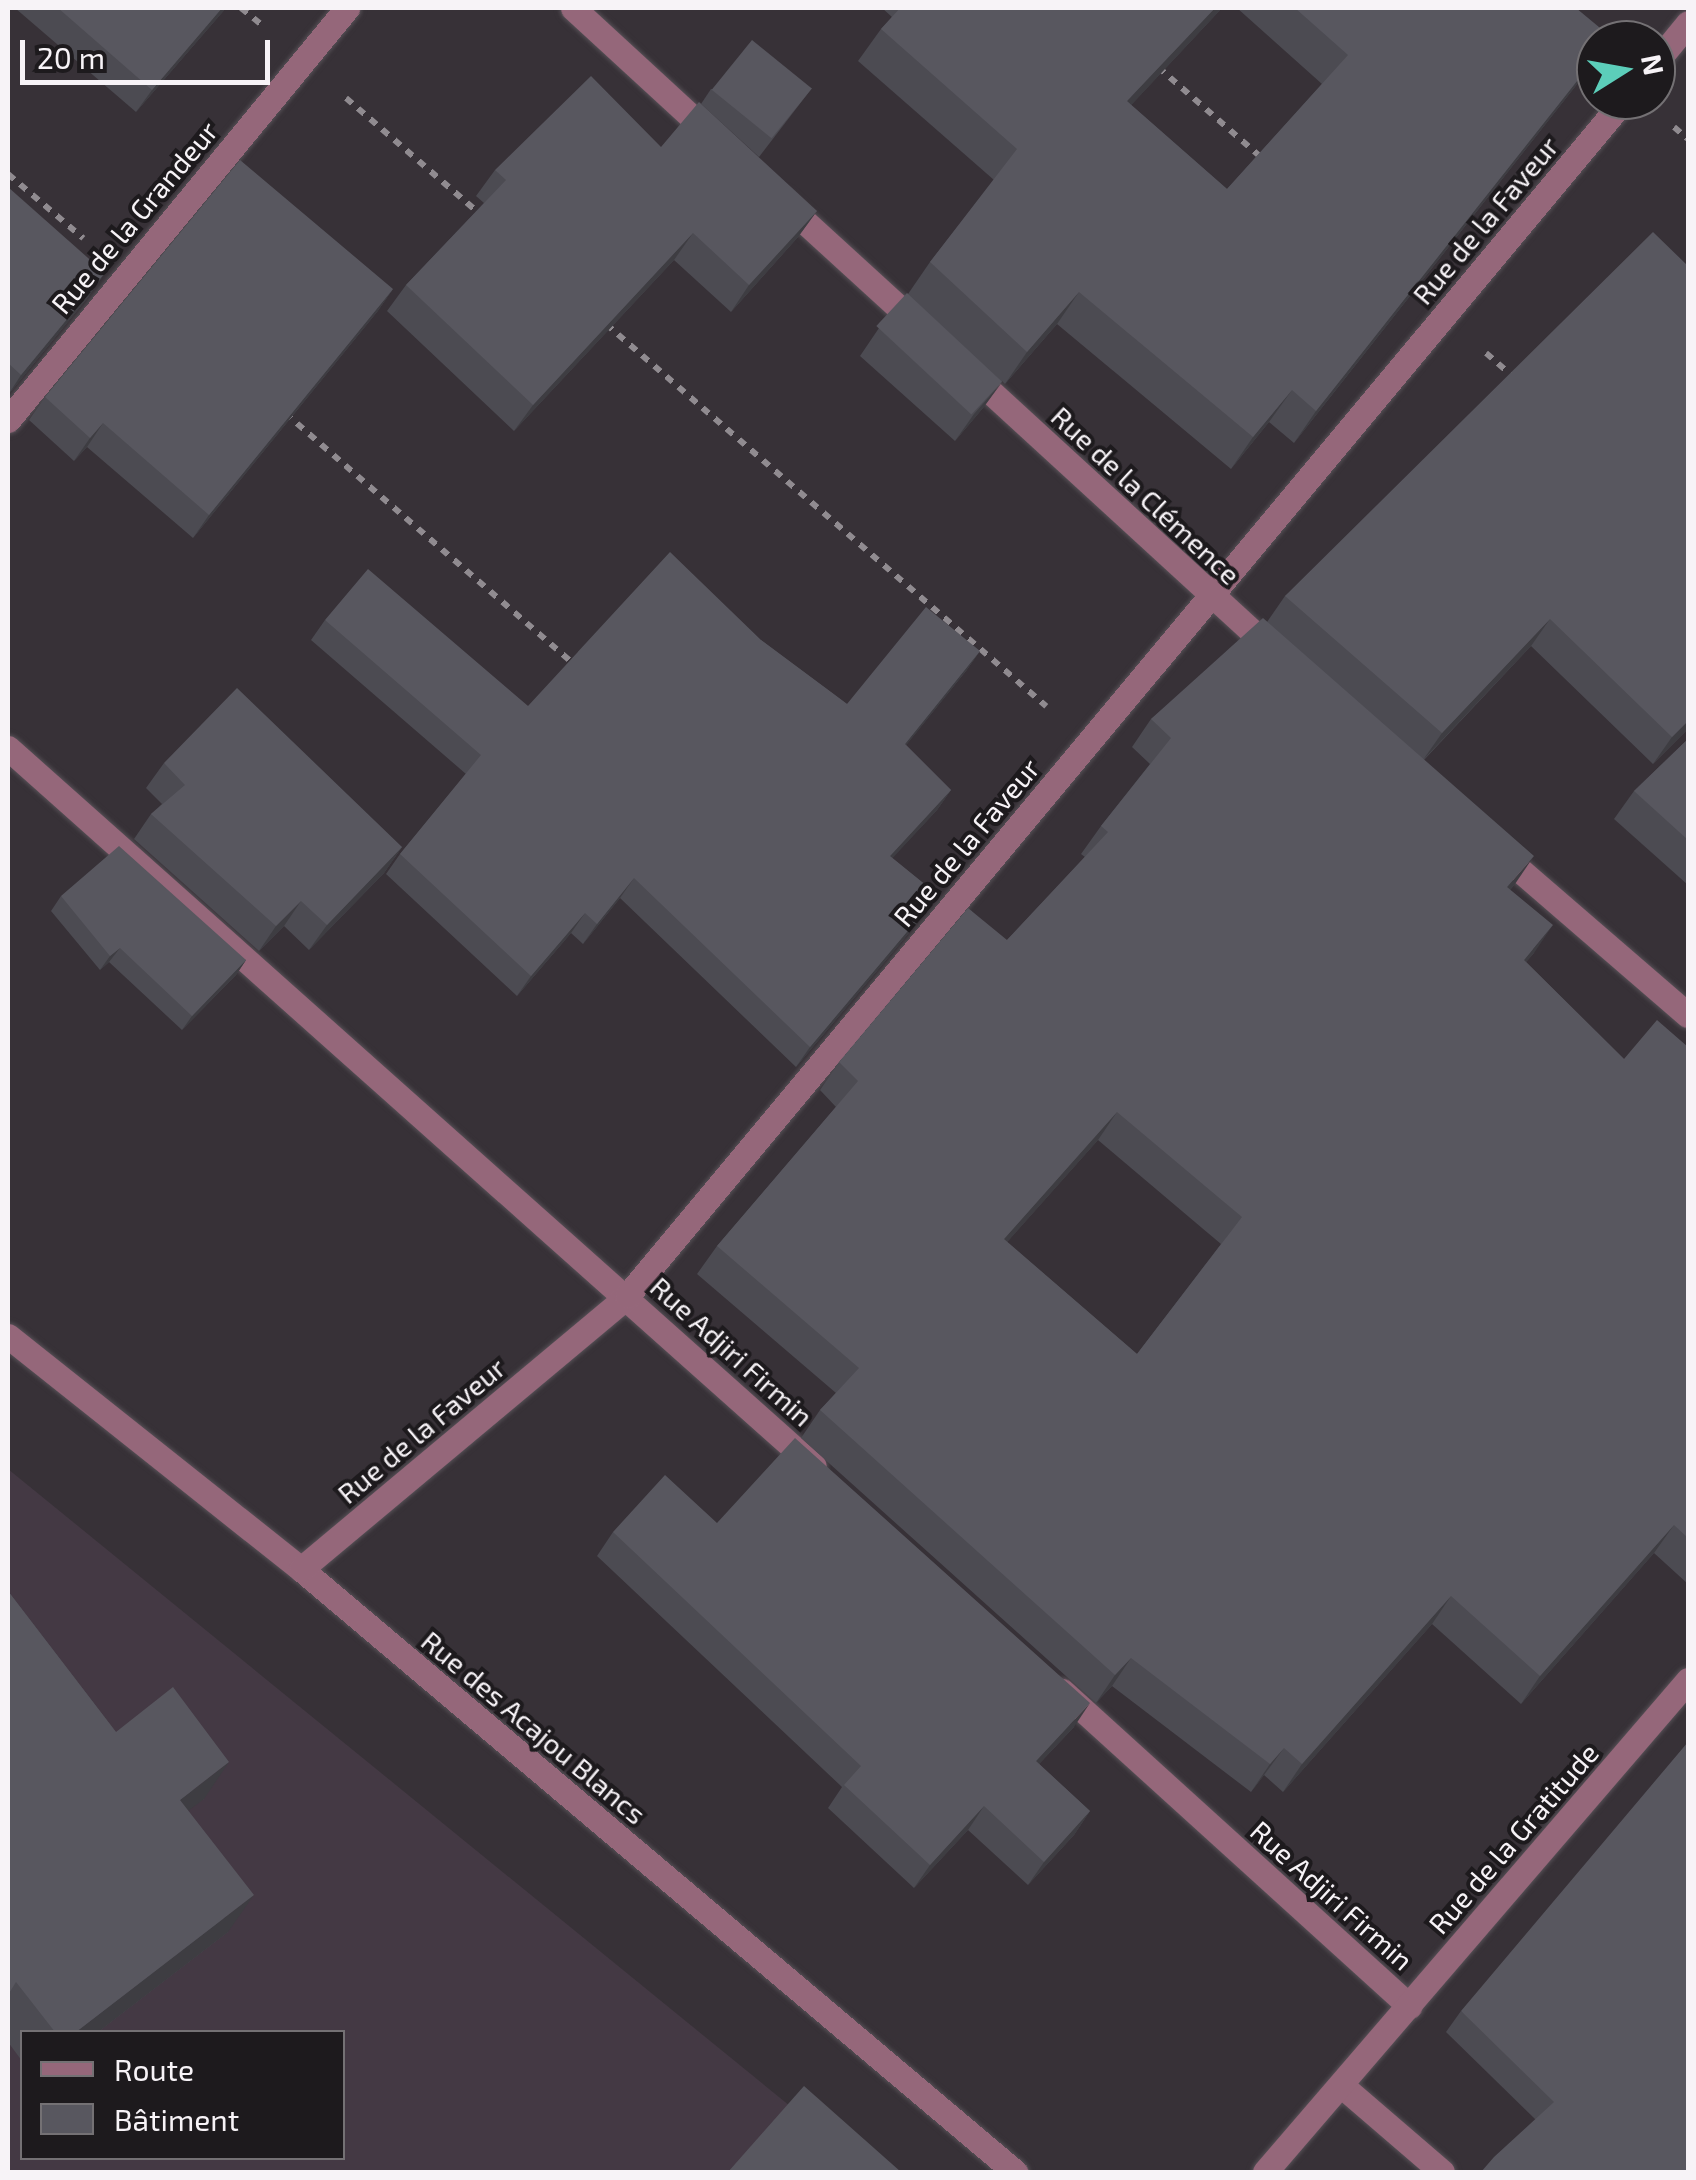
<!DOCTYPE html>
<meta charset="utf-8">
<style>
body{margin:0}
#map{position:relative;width:1696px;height:2180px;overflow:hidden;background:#373137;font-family:"Exo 2",sans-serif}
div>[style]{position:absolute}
.built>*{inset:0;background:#443944}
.path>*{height:6px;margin-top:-3px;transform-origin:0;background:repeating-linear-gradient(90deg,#908b90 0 8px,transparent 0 16px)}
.roads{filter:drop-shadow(0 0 2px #565056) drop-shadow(0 0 2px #565056)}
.minor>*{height:25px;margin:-12.5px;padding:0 12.5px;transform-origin:12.5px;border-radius:12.5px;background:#95677a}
.wall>*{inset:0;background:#4c4b52}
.shaded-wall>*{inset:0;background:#3e3d42}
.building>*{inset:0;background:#58575f;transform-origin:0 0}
span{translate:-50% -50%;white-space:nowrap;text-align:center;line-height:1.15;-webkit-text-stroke:8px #1d1a1d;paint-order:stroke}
.street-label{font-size:28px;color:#f7f3f7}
.frame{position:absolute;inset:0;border:10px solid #f7f3f7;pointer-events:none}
.legend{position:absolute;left:20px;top:2030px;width:325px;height:130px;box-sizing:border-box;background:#1d1a1d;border:2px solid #747174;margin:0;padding:12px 18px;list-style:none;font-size:30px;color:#f7f3f7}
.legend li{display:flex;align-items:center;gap:20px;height:50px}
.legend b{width:50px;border:2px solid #747174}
.north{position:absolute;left:1576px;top:20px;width:100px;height:100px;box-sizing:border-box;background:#1d1a1d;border:2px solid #747174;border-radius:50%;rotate:79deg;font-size:28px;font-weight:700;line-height:40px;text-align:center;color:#f7f3f7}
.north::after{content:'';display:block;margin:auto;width:35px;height:45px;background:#5cceba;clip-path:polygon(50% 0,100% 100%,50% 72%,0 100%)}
.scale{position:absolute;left:20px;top:40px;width:250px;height:45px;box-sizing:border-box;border:5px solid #f7f3f7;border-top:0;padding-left:12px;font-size:30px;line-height:35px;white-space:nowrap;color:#f7f3f7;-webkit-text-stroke:8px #1d1a1d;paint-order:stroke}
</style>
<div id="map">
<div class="built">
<i style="clip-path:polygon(evenodd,8px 1469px,790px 2106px,865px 2172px,8px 2172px,8px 1469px,22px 2032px,342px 2032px,342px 2158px,22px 2158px,22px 2032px)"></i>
</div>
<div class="path">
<i style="left:241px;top:8px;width:26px;rotate:39deg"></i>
<i style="left:1158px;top:67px;width:138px;rotate:41.2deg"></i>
<i style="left:346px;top:98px;width:177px;rotate:40.9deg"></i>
<i style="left:1674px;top:127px;width:18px;rotate:41deg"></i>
<i style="left:8px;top:174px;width:99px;rotate:40.5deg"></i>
<i style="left:606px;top:324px;width:583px;rotate:40.96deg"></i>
<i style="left:1486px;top:353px;width:38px;rotate:41deg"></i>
<i style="left:285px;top:413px;width:383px;rotate:41deg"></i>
</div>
<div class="roads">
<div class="minor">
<i style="left:573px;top:8px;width:189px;rotate:42.6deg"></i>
<i style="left:1656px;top:62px;width:50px;rotate:-50.6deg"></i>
<i style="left:782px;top:201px;width:190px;rotate:42.4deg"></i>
<i style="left:970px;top:373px;width:410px;rotate:42.5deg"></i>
<i style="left:8px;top:420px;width:534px;rotate:-50.55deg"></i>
<i style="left:8px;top:748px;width:1079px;rotate:41.7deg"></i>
<i style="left:1500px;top:853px;width:248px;rotate:40.8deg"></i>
<i style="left:8px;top:1336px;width:374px;rotate:38.5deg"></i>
<i style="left:301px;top:1569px;width:935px;rotate:40.18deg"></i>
<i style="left:301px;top:1569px;width:425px;rotate:-39.9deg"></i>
<i style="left:627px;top:1296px;width:1557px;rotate:-50.19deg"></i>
<i style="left:1062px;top:1691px;width:469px;rotate:42.2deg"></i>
<i style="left:1341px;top:2085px;width:133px;rotate:40.7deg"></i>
<i style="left:1265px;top:2172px;width:649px;rotate:-49.31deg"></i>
</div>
</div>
<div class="wall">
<i style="clip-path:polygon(15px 8px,226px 8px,136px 112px)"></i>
<i style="clip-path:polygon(882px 8px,1222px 8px,1131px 105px,1227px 189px,1322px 84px,1237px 8px,1576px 8px,1596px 40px,1589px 69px,1294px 443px,1269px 422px,1231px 469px,1057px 324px,1005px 384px,1002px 381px,983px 408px,955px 441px,860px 356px,879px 328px,908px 294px,930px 262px,994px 180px,858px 61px,881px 29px,892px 17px)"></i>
<i style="clip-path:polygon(812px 88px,759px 157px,701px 104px,711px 89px)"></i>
<i style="clip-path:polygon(661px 147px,817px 211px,798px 237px,731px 312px,674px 260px,514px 431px,387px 311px,406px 285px,484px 203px,476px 196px,495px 170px)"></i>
<i style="clip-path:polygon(8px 187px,89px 296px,8px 395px)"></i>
<i style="clip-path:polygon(evenodd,1688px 266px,1688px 729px,1653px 764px,1531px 646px,1424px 760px,1515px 884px,1510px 890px,1534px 953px,1526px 962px,1624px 1059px,1688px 1047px,1688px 1584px,1654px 1553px,1521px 1704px,1432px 1624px,1283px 1792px,1264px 1775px,1251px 1792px,1112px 1686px,1096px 1703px,801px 1438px,820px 1410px,836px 1393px,697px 1274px,717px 1246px,836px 1107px,820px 1090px,839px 1062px,1007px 940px,1085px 857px,1081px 854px,1101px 826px,1150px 764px,1132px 747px,1151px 719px,1267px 622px,1285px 596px,1688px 266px,1098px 1140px,1221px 1244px,1137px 1354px,1007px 1242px,1098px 1140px)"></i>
<i style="clip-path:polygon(393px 289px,377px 312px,193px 538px,87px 447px,74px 461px,29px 420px,45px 397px)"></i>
<i style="clip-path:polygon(325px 620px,528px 706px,761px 640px,847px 704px,980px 651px,966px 671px,906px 745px,951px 790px,937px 810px,892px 858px,938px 895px,924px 915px,796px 1067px,620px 898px,583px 944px,571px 933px,517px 996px,386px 874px,400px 854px,466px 774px,311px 640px)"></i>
<i style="clip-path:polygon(1688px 739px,1688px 885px,1614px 819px,1634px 791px)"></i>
<i style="clip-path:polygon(164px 763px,402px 847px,384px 873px,309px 950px,284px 926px,259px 951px,134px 839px,151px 814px,162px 804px,146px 788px)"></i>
<i style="clip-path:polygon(61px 896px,246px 960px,236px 975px,182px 1030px,109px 962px,100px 970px,51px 911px)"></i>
<i style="clip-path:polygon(717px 1523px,1074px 1727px,1039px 1764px,1090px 1811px,1074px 1835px,1028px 1885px,968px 1830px,914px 1888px,828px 1808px,842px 1787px,597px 1556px,613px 1532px)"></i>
<i style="clip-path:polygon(8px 1591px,116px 1732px,204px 1799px,188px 1810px,228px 1932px,98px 2032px,22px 2032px,22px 2061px,8px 2042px)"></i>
<i style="clip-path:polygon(1461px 2011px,1688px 2172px,1535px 2119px,1446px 2032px)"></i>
</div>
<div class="shaded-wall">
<i style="clip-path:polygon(222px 8px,226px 8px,136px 112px,152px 90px)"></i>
<i style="clip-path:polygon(1215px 8px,1222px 8px,1105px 133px,1127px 101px)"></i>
<i style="clip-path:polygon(1596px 57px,1589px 69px,1294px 443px,1316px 411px)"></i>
<i style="clip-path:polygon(817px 211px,798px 237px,731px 312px,749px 285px)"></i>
<i style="clip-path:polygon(693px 233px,674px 260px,514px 431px,533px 405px)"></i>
<i style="clip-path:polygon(105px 273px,89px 296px,8px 395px,21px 375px)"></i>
<i style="clip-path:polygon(393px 289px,377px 312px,193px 538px,209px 515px)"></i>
<i style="clip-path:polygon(1079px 292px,1057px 324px,1005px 384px,1027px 352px)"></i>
<i style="clip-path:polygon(1003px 381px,983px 408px,955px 441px,974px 414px)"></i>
<i style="clip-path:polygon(1292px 390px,1269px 422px,1231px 469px,1253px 437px)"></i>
<i style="clip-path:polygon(103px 423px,87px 447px,74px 461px,90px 438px)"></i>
<i style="clip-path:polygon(1550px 619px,1531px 646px,1423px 760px,1442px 733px)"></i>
<i style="clip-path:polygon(980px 651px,966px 671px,891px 764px,905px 744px)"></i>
<i style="clip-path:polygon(1688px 721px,1688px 729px,1653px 764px,1672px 737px)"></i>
<i style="clip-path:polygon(951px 790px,937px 810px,876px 876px,890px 856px)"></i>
<i style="clip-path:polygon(402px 847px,384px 873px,309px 950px,327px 925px)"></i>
<i style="clip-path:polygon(1534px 856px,1515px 884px,1488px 915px,1507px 887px)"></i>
<i style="clip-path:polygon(634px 878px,620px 898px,583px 944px,597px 924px)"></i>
<i style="clip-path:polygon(938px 895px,924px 915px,796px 1067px,810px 1047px)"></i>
<i style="clip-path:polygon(301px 901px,284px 926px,259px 951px,276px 926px)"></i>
<i style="clip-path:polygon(585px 913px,571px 933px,517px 996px,531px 976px)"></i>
<i style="clip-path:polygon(1553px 925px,1534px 953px,1504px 987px,1524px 960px)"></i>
<i style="clip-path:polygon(120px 948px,109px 962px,100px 970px,110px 956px)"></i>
<i style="clip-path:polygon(246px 960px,236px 975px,182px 1030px,192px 1016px)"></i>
<i style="clip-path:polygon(1117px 1112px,1098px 1140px,985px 1267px,1004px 1239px)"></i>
<i style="clip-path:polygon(1674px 1525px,1654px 1553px,1521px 1704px,1540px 1676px)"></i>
<i style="clip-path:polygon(1451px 1596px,1432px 1624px,1283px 1792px,1302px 1764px)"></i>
<i style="clip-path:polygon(1131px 1658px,1112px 1686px,1096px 1703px,1115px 1675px)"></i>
<i style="clip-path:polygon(1090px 1703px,1074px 1727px,1020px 1784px,1036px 1761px)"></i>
<i style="clip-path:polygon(1284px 1748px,1264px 1775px,1251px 1792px,1270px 1764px)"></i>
<i style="clip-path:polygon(229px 1762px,204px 1799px,154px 1837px,180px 1800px)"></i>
<i style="clip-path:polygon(984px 1806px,968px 1830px,914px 1888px,930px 1865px)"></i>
<i style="clip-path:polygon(1090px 1811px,1074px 1835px,1028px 1885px,1044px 1862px)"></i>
<i style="clip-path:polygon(254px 1895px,228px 1932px,98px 2032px,76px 2032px)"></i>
</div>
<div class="building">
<i style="clip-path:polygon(58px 8px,222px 8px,152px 90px)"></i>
<i style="clip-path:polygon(900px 8px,1215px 8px,1127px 101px,1227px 189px,1348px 55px,1295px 8px,1576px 8px,1611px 37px,1609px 40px,1596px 40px,1596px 57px,1316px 411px,1292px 390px,1253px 437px,1079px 292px,1027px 352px,930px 262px,1017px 149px,881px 29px)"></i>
<i style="left:752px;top:40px;width:77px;height:64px;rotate:39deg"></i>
<i style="clip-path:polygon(591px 76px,661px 147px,699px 102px,817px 211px,749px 285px,693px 233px,533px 405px,406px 285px,506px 180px,495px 170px)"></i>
<i style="clip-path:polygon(240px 160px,393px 289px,209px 515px,103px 423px,90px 438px,45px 397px)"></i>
<i style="clip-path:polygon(8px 187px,105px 273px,21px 375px,8px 363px)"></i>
<i style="clip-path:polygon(1653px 232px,1688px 266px,1688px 721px,1672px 737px,1550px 619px,1442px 733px,1285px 596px)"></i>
<i style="left:907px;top:293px;width:130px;height:45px;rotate:43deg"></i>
<i style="clip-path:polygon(670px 552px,761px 640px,847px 704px,926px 607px,980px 651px,905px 744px,951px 790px,890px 856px,938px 895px,810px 1047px,634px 878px,597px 924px,585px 913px,531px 976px,400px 854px,481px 755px,325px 620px,368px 569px,528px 706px)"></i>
<i style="clip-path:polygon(evenodd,1263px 618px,1534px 856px,1507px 887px,1553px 925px,1524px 960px,1624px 1059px,1657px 1020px,1688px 1047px,1688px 1538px,1674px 1525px,1540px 1676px,1451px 1596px,1302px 1764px,1284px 1748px,1270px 1764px,1131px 1658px,1115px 1675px,820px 1410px,859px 1368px,717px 1246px,858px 1081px,839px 1062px,968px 908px,1007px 940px,1108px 832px,1101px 826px,1171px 738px,1151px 719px,1263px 618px,1117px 1112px,1242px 1217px,1137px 1354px,1004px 1239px,1117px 1112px)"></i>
<i style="clip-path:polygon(237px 688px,402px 847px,327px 925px,301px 901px,276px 926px,151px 814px,185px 785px,164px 763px)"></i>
<i style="clip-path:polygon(1688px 739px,1688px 840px,1634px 791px)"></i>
<i style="clip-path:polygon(119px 846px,246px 960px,192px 1016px,120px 948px,110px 956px,61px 896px)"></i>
<i style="clip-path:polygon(795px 1438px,1090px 1703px,1036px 1761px,1090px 1811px,1044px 1862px,984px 1806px,930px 1865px,844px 1785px,861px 1766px,613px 1532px,665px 1475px,717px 1523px)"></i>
<i style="clip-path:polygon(8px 1591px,116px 1732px,173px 1687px,229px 1762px,180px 1800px,254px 1895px,76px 2032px,55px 2032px,16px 1982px,8px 1995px)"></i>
<i style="clip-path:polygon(1688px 1742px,1688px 2172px,1481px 2172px,1494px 2157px,1554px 2102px,1461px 2011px)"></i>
<i style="clip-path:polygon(804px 2086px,901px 2172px,728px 2172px)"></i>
</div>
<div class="street-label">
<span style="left:134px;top:217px;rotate:-50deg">Rue de la Grandeur</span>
<span style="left:1485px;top:220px;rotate:-50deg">Rue de la Faveur</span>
<span style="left:1146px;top:495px;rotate:43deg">Rue de la Clémence</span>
<span style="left:966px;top:842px;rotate:-50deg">Rue de la Faveur</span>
<span style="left:732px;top:1351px;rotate:42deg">Rue Adjiri Firmin</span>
<span style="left:421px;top:1430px;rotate:-40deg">Rue de la Faveur</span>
<span style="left:534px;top:1727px;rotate:40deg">Rue des Acajou Blancs</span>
<span style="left:1513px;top:1838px;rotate:-49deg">Rue de la Gratitude</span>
<span style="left:1332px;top:1895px;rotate:42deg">Rue Adjiri Firmin</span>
</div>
<div class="frame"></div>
<ul class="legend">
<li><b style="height:12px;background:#95677a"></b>Route</li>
<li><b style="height:28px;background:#58575f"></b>Bâtiment</li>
</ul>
<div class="north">N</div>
<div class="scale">20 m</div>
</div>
